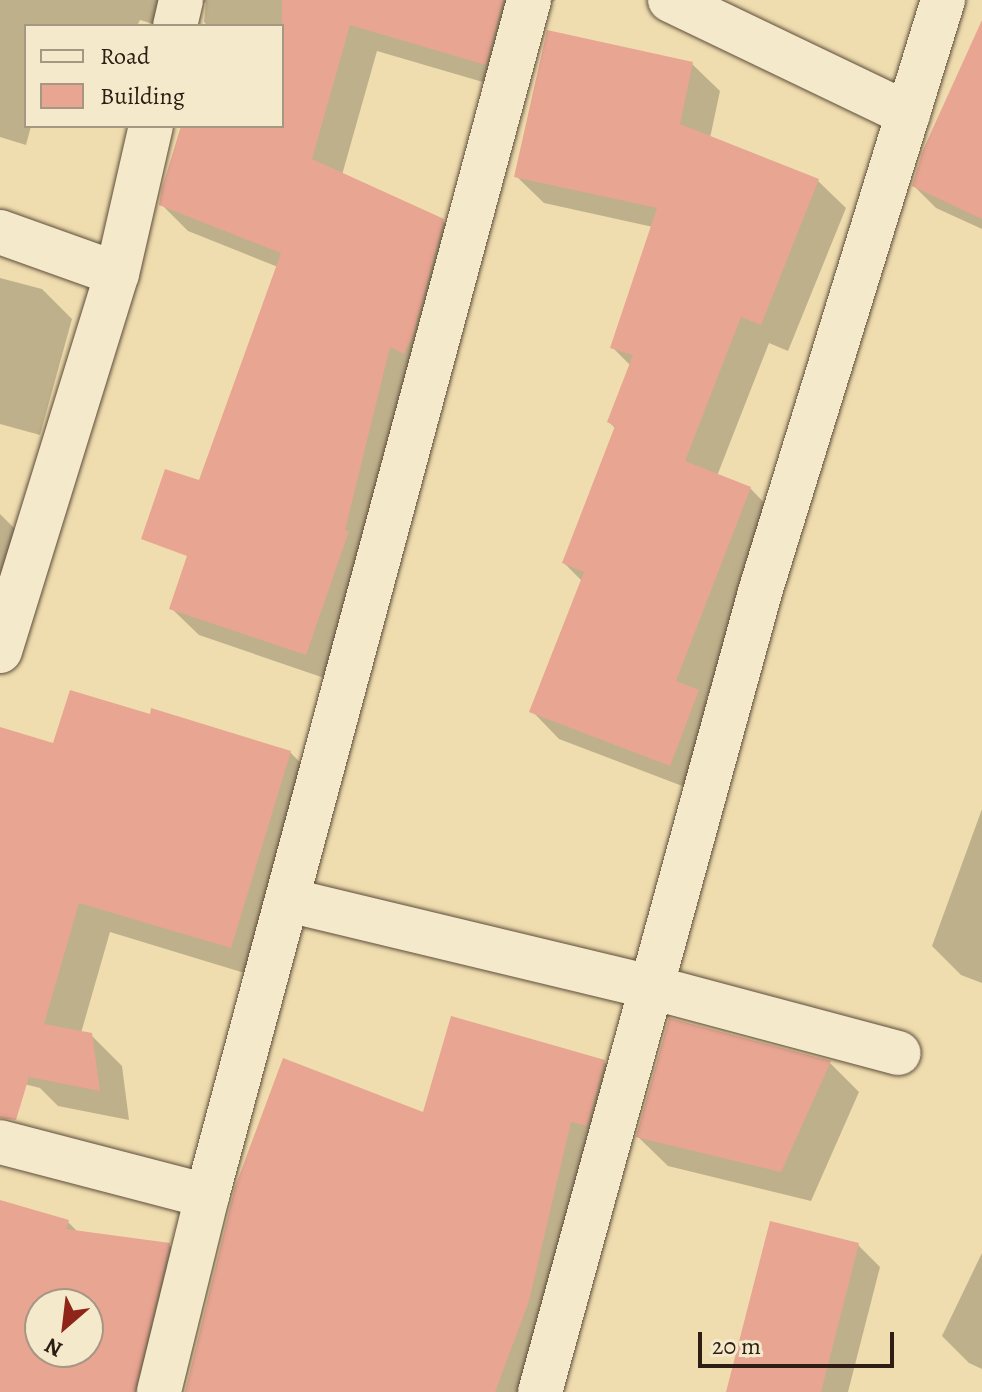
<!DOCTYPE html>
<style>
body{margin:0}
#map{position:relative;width:982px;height:1392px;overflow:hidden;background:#efddaf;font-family:Alegreya,serif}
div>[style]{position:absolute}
.shadow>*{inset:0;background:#0003}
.building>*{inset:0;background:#e7a592}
.roads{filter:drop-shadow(0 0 2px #5e4d3b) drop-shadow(0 0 2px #5e4d3b)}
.minor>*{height:44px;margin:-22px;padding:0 22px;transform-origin:22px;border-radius:22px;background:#f5e9cb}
span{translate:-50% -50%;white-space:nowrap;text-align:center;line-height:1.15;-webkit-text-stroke:7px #f5e9cb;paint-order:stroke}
.legend{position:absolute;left:24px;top:24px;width:260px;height:104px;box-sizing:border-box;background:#f5e9cb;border:2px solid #a59782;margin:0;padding:10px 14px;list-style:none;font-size:24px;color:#2d1d14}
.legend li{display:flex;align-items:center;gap:16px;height:40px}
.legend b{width:40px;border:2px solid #a59782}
.north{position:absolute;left:24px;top:1288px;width:80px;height:80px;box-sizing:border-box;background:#f5e9cb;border:2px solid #a59782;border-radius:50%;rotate:208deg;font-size:22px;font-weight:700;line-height:32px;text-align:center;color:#2d1d14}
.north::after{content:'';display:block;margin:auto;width:28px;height:36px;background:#8f2418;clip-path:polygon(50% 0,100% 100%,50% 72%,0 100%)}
.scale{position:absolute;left:698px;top:1332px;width:196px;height:36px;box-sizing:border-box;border:4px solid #2d1d14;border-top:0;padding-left:10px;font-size:24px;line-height:28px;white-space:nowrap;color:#2d1d14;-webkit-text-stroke:6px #f5e9cb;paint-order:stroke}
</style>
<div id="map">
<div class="shadow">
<i style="clip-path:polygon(0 0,556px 0,539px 9px,513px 91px,377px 51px,342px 175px,443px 221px,470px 248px,333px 681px,199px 635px,171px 608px,278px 267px,188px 231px,161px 204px,183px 126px,282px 126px,282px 26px,208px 26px,204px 22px,206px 2px,160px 26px,140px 20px,137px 26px,26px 26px,26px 126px,31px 126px,26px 145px,0 137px)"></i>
<i style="clip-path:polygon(692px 64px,720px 91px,710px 138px,818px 181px,846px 208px,788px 351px,769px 343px,717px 476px,750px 488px,777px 516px,706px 700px,726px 719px,698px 792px,559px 739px,532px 711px,582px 581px,564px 563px,616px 429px,609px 422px,631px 366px,612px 347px,653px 227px,544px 203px,516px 176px)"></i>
<i style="clip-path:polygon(982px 115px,982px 229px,936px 208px,914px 186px)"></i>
<i style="clip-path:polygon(0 278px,42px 289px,72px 319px,40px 435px,0 424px)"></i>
<i style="clip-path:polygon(0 514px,19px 533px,0 609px)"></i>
<i style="clip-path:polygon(151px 717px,290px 752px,320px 783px,261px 978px,110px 932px,81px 1033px,91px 1035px,122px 1066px,129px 1120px,58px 1106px,40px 1088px,0 1078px,0 730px,54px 746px)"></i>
<i style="clip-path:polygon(982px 809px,982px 983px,961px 975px,932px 946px)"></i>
<i style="clip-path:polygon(604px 1062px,629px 1087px,521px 1392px,187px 1392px,425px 1115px)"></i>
<i style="clip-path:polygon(830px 1063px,859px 1092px,811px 1201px,668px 1166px,638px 1137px)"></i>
<i style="clip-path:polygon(evenodd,0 1202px,68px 1222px,79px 1233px,169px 1245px,195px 1271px,165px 1392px,0 1392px,0 1202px,40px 1304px,88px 1304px,88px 1352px,40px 1352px,40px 1304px)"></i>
<i style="clip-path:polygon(858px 1245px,880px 1267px,848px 1392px,728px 1392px)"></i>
<i style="clip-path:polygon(982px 1253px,982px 1369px,969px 1363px,942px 1336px)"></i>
</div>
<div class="building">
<i style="clip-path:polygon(282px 0,503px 0,486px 65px,350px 25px,312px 159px,444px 219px,413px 335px,404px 354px,390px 347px,345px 530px,349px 531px,306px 655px,169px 609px,187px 556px,141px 539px,165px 469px,199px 480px,281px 253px,159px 205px,162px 188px,181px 126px,282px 126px)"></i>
<i style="clip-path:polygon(982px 20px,982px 219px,912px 186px,923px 150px)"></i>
<i style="clip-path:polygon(547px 30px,693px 62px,680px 124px,819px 179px,761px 325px,741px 317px,685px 461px,751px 487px,676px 681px,699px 690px,670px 766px,529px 712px,584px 572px,562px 563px,615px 426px,607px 422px,633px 355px,610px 348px,657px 208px,514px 177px)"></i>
<i style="clip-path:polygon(70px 690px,150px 714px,151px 708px,291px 751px,231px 948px,79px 903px,44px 1024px,92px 1033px,100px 1091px,29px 1077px,16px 1120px,0 1118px,0 727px,53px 743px)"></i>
<i style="clip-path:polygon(451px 1016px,605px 1060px,587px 1126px,571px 1122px,529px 1301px,495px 1392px,185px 1392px,235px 1187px,283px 1058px,423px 1112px)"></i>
<i style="clip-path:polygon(669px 1018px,831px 1061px,781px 1172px,636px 1137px)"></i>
<i style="clip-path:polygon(evenodd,0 1200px,69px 1220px,66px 1229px,170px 1243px,135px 1392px,0 1392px,0 1200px,40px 1304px,88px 1304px,88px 1352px,40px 1352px,40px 1304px)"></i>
<i style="clip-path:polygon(770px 1221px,859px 1243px,821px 1392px,726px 1392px)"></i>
</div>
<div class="roads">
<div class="minor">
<i style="left:670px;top:0;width:264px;rotate:25.6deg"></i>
<i style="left:175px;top:26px;width:27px;rotate:-77deg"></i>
<i style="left:0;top:232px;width:124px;rotate:19.7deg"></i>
<i style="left:0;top:651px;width:395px;rotate:-72.8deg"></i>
<i style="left:117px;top:274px;width:152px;rotate:-77.1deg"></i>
<i style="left:288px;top:900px;width:376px;rotate:13.5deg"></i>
<i style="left:654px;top:988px;width:253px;rotate:14.9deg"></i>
<i style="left:0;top:1142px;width:214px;rotate:14.6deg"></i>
<i style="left:207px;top:1196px;width:202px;rotate:103.8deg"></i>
<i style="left:207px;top:1196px;width:1239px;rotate:-74.93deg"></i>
<i style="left:540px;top:1392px;width:830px;rotate:-74.62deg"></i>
<i style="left:760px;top:592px;width:620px;rotate:-72.82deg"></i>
</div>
</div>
<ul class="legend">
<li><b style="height:10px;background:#f5e9cb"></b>Road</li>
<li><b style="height:22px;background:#e7a592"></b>Building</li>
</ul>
<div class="north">N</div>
<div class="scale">20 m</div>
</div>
